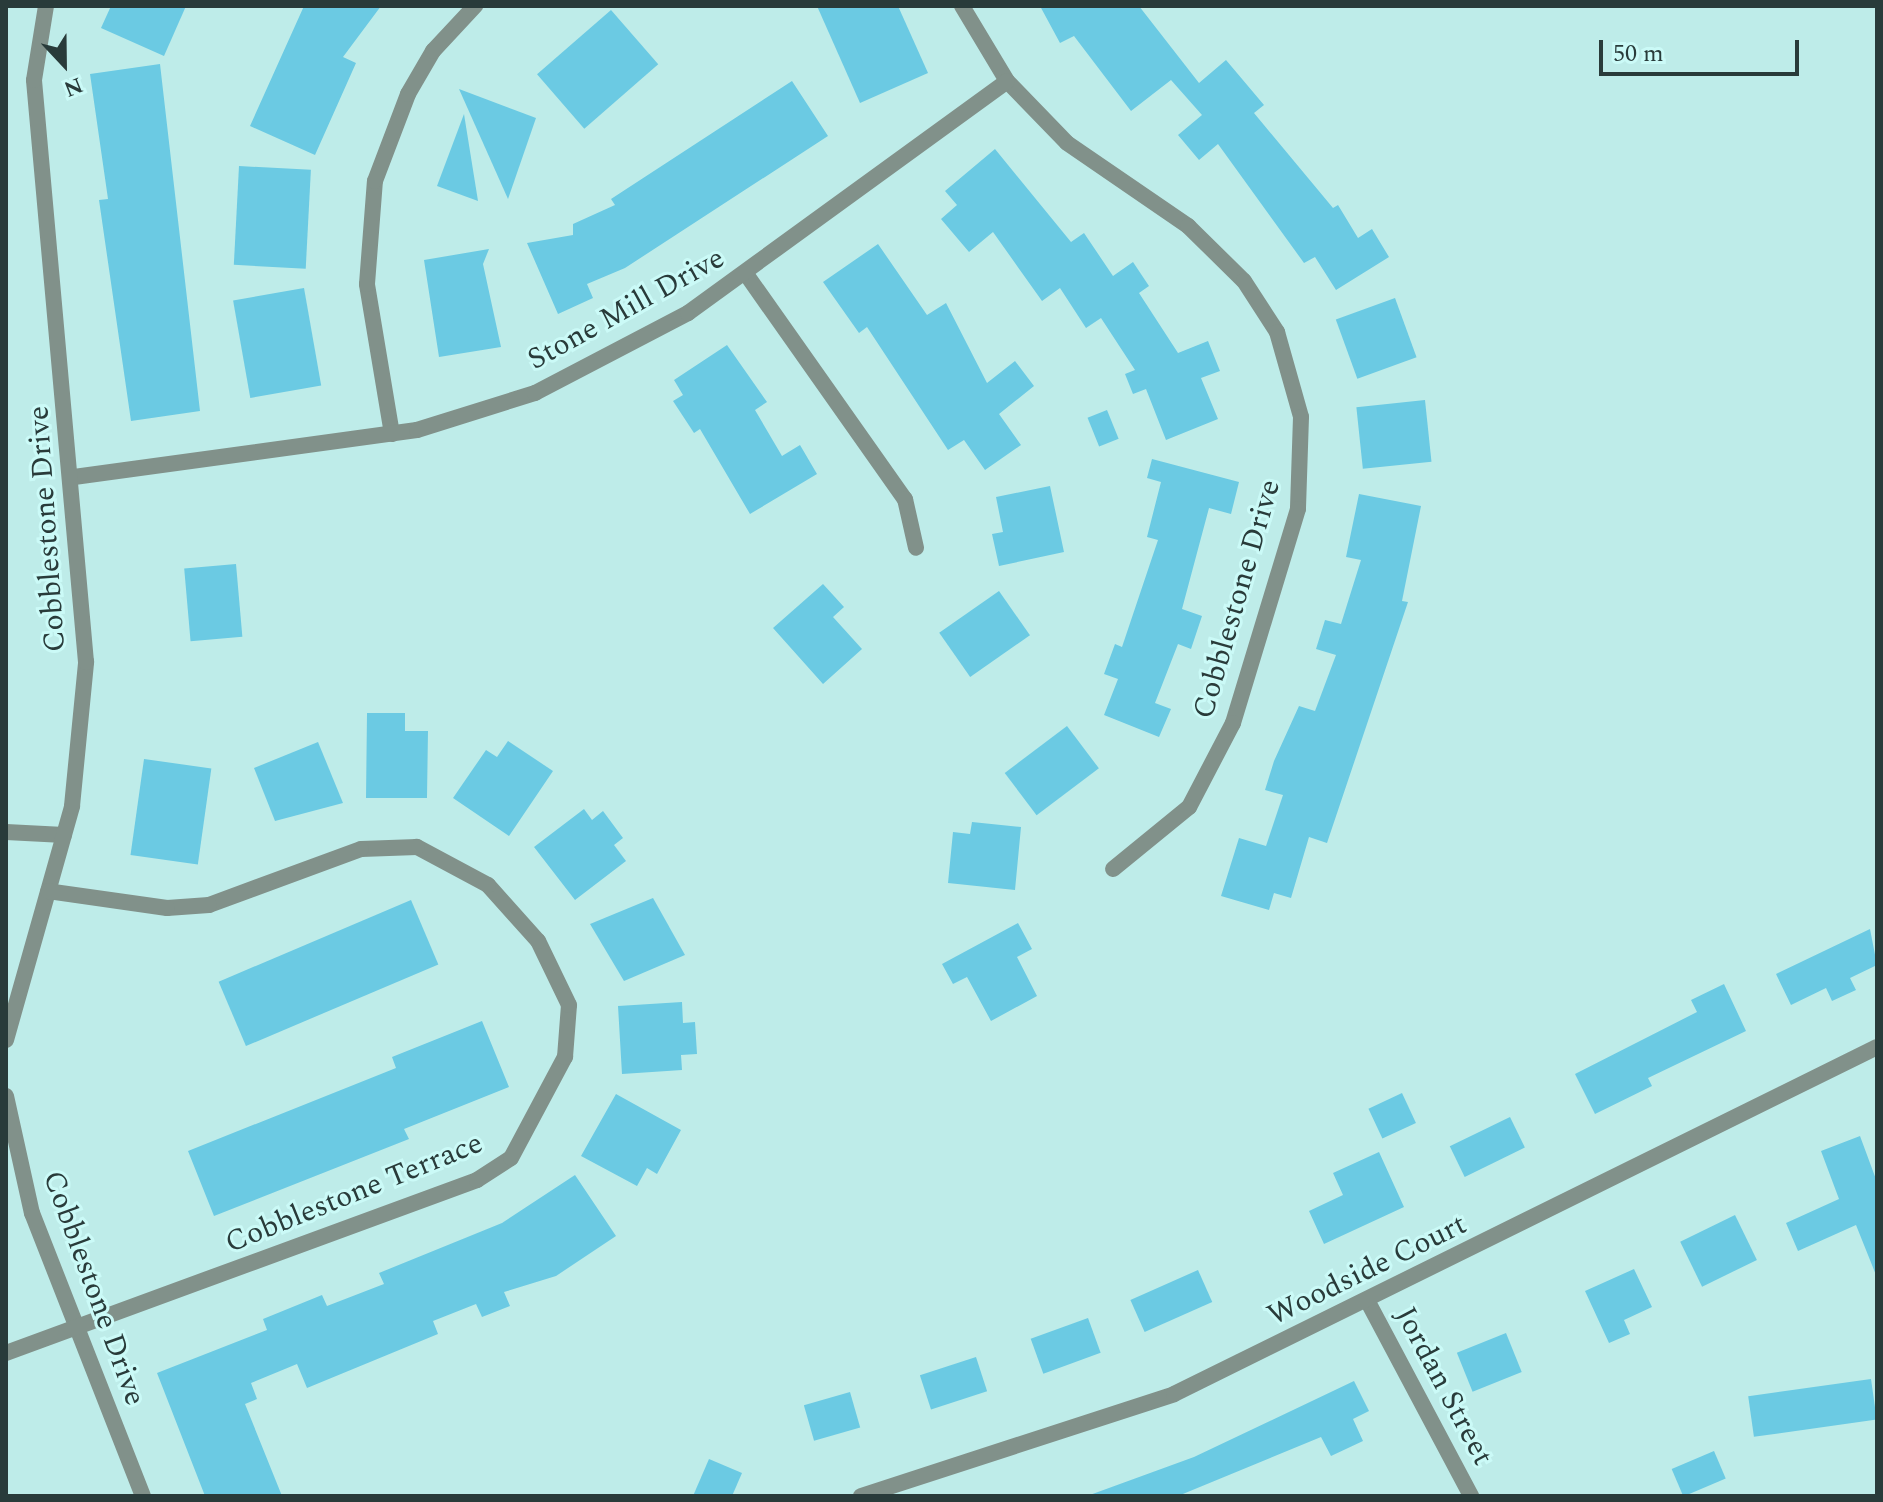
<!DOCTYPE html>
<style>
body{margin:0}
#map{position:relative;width:1883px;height:1502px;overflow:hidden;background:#beece9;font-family:Spectral,serif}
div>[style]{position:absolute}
.building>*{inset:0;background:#6bcae3;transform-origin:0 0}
.minor>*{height:16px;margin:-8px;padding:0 8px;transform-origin:8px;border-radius:8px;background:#81918a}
span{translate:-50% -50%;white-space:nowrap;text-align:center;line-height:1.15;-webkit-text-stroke:6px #cbfaf7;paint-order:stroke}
.street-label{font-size:30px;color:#293b3a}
.frame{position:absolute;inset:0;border:8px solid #293b3a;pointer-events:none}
.north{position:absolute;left:24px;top:24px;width:80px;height:80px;-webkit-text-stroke:6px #cbfaf7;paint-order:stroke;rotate:158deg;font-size:22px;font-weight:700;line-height:32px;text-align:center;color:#293b3a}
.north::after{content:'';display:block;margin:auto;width:28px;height:36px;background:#293b3a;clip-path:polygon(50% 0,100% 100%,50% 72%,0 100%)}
.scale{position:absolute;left:1599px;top:40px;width:200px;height:36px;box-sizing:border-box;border:4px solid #293b3a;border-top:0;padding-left:10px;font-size:24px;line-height:28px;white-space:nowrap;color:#293b3a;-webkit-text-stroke:6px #cbfaf7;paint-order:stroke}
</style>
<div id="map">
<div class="building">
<i style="clip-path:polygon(111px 6px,186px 6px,164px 56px,101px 28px)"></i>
<i style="clip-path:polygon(304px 6px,381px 6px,343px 57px,356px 63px,315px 155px,250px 126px)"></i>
<i style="clip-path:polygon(817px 6px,898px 6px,928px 73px,860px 103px)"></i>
<i style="clip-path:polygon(1040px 6px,1139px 6px,1199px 83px,1226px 60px,1264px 105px,1254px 113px,1333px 208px,1338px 205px,1358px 238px,1372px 229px,1389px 257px,1336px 290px,1315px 257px,1304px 263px,1218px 144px,1199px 160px,1178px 135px,1202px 115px,1171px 80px,1131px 111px,1074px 36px,1060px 43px)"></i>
<i style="left:611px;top:10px;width:72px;height:98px;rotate:49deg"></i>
<i style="clip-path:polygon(160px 64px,200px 411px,131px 421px,99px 200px,108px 199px,90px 74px)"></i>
<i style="clip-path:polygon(792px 81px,828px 136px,625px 268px,587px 284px,593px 298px,558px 314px,527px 243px,573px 235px,573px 224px,615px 205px,611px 199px)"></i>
<i style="clip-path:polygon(459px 89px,536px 118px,508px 199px)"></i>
<i style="clip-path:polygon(464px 114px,478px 201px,437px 186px)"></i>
<i style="clip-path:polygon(995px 149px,1071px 242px,1084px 233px,1113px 276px,1133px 262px,1149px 286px,1139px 293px,1178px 353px,1208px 341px,1220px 371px,1201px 378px,1218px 419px,1166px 440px,1146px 389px,1133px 394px,1125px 374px,1135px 370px,1101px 318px,1086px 328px,1060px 288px,1042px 301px,993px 232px,969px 252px,941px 219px,957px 205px,945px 191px)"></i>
<i style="left:239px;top:166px;width:72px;height:99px;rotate:3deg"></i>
<i style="clip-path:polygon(878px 244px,927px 315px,946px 303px,987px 383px,1015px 361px,1034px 386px,999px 414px,1021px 445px,985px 470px,964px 440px,948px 450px,867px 327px,859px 333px,823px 282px)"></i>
<i style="clip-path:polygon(489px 249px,483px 264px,501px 347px,439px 357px,424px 260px)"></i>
<i style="left:304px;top:288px;width:99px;height:72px;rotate:80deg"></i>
<i style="left:1395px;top:298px;width:63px;height:63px;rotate:70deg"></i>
<i style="clip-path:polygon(727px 345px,767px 402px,755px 410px,782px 456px,800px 445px,817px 474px,750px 514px,700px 429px,694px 433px,673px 401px,683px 395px,674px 380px)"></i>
<i style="left:1425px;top:400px;width:62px;height:69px;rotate:84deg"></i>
<i style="left:1107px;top:410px;width:31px;height:21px;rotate:68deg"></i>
<i style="clip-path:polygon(1152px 459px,1239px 482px,1231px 514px,1209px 508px,1182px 609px,1202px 616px,1191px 649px,1178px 644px,1155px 703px,1171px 709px,1159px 737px,1104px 715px,1118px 679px,1104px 674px,1115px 644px,1122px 647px,1158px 540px,1147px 537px,1161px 482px,1147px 478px)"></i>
<i style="clip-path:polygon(1050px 486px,1064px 552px,999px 566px,992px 534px,1003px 532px,996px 497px)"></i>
<i style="clip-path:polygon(1359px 494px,1421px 506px,1402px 601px,1408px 602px,1327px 843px,1309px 837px,1291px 898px,1274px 893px,1269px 910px,1221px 896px,1239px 838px,1266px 846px,1283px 795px,1265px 790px,1274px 761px,1299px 706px,1315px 711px,1336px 655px,1316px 649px,1325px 620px,1341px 624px,1361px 560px,1346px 557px)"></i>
<i style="left:236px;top:564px;width:73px;height:52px;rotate:85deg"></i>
<i style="clip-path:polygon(823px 584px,844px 607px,833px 617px,862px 649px,823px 684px,773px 628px)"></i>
<i style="left:999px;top:591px;width:54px;height:73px;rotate:55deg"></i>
<i style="clip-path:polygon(367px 713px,405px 713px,405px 731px,428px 731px,427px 798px,366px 798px)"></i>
<i style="left:1067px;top:726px;width:53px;height:78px;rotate:53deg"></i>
<i style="clip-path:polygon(508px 741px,553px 771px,509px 836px,453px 798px,486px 750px,497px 757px)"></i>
<i style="clip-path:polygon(318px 742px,343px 803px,275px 821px,254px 768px)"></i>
<i style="left:144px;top:759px;width:68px;height:97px;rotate:8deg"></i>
<i style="clip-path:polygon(584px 809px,592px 820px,603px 811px,623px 838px,614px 845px,626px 861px,575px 900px,534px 847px)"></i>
<i style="clip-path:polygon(972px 822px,1021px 827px,1015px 890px,948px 883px,953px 832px,970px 834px)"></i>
<i style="clip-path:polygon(653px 898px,685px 955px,624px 981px,590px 924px)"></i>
<i style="left:411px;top:900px;width:70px;height:209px;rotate:67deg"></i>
<i style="clip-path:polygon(1018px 923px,1032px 949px,1017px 957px,1037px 996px,991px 1021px,967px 977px,953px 984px,942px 964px)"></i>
<i style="clip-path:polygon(1870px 929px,1877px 965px,1850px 978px,1856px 990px,1832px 1001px,1826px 988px,1791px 1005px,1776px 974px)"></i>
<i style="clip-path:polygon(1724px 984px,1746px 1031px,1648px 1078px,1652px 1086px,1595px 1114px,1575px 1074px,1697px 1012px,1691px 1000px)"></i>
<i style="clip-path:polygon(682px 1002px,683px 1023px,695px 1022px,697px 1054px,681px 1055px,682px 1070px,622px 1074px,618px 1006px)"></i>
<i style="clip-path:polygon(482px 1021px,509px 1087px,404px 1129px,409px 1139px,214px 1216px,188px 1151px,396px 1068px,392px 1057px)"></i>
<i style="left:1402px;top:1093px;width:33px;height:37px;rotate:65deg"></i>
<i style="clip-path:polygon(616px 1094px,681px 1130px,657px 1174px,647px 1168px,637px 1186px,581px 1156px)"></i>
<i style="left:1510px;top:1117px;width:34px;height:67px;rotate:64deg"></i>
<i style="clip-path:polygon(1860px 1136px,1877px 1182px,1876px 1275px,1856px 1225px,1798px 1251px,1786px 1223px,1839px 1199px,1821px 1151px)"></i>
<i style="clip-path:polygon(1379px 1152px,1404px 1207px,1324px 1244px,1309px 1211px,1343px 1195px,1333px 1173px)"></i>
<i style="clip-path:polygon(575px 1175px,616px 1236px,556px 1276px,504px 1292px,510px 1306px,482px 1317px,476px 1304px,433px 1321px,438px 1334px,307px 1388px,297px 1364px,251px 1383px,257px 1399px,245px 1404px,282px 1496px,205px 1496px,157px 1373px,267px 1330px,263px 1319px,322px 1295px,327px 1306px,384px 1284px,379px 1273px,502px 1223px)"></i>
<i style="left:1735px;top:1215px;width:50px;height:61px;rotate:64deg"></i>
<i style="clip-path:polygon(1634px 1269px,1652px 1307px,1624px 1320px,1630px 1334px,1609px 1343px,1585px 1291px)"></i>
<i style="left:1198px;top:1270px;width:35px;height:74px;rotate:66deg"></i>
<i style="left:1088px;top:1318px;width:37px;height:61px;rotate:70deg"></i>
<i style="left:1506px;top:1333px;width:42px;height:53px;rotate:68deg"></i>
<i style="left:976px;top:1357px;width:36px;height:59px;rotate:72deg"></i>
<i style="left:1871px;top:1379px;width:41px;height:124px;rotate:82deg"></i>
<i style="clip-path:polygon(1354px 1381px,1369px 1411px,1353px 1419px,1363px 1441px,1331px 1456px,1321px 1437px,1178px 1496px,1087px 1496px,1194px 1457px)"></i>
<i style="left:850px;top:1392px;width:37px;height:48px;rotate:74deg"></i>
<i style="left:1714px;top:1451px;width:30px;height:46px;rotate:67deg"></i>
<i style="clip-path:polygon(709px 1459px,742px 1473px,732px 1496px,693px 1496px)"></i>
</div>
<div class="minor">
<i style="left:962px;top:6px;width:87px;rotate:59deg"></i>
<i style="left:1007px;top:81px;width:86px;rotate:45.9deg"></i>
<i style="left:1067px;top:143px;width:147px;rotate:34.4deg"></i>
<i style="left:1188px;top:226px;width:78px;rotate:44.5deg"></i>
<i style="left:1244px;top:281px;width:61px;rotate:57.1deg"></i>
<i style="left:1277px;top:332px;width:88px;rotate:74.2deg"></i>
<i style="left:1301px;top:417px;width:92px;rotate:91.9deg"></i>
<i style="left:1298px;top:509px;width:224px;rotate:106.9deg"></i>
<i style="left:1233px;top:723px;width:95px;rotate:117.6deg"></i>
<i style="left:1189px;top:807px;width:98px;rotate:140.8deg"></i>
<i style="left:746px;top:274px;width:276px;rotate:54.8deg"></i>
<i style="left:905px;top:499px;width:50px;rotate:77.3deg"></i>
<i style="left:392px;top:434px;width:152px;rotate:-99.5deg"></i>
<i style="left:367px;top:284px;width:103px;rotate:-85.6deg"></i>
<i style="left:375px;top:181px;width:93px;rotate:-69.2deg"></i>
<i style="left:408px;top:94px;width:50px;rotate:-59.8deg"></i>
<i style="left:433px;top:51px;width:62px;rotate:-47deg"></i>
<i style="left:74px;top:477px;width:346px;rotate:-7.8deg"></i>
<i style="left:417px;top:430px;width:124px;rotate:-17.4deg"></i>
<i style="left:535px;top:393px;width:173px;rotate:-27.6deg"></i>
<i style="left:688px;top:313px;width:394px;rotate:-36deg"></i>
<i style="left:6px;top:832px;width:58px;rotate:3deg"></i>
<i style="left:6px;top:1040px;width:243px;rotate:-74.2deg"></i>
<i style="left:72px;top:806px;width:145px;rotate:-84.4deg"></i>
<i style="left:86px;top:662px;width:584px;rotate:-95.11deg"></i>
<i style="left:34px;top:80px;width:75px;rotate:-80.8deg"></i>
<i style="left:6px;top:1096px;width:120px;rotate:77.5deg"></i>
<i style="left:32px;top:1213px;width:304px;rotate:68.6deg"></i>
<i style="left:1368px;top:1302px;width:220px;rotate:62deg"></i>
<i style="left:6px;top:1353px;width:502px;rotate:-20.17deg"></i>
<i style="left:477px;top:1180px;width:40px;rotate:-32.9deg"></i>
<i style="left:511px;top:1158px;width:115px;rotate:-61.9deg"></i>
<i style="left:565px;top:1057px;width:52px;rotate:-85.6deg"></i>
<i style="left:569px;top:1005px;width:71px;rotate:-115.8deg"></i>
<i style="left:538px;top:941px;width:75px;rotate:-131.8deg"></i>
<i style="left:488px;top:885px;width:81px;rotate:-151.8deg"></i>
<i style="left:417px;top:847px;width:56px;rotate:178deg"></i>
<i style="left:361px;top:849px;width:162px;rotate:159.8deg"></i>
<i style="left:209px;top:905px;width:42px;rotate:175.9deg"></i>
<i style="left:167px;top:908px;width:120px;rotate:-171.9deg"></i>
<i style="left:861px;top:1496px;width:329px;rotate:-18deg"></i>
<i style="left:1174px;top:1394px;width:784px;rotate:-26.27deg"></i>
</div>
<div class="street-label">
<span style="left:626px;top:309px;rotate:-29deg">Stone Mill Drive</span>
<span style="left:47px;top:529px;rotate:-94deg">Cobblestone Drive</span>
<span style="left:1237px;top:599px;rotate:-74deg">Cobblestone Drive</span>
<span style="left:354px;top:1193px;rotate:-22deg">Cobblestone Terrace</span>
<span style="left:1367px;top:1270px;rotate:-26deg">Woodside Court</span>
<span style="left:94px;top:1288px;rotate:70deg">Cobblestone Drive</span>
<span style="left:1444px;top:1386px;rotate:62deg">Jordan Street</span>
</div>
<div class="frame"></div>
<div class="north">N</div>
<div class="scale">50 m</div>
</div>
